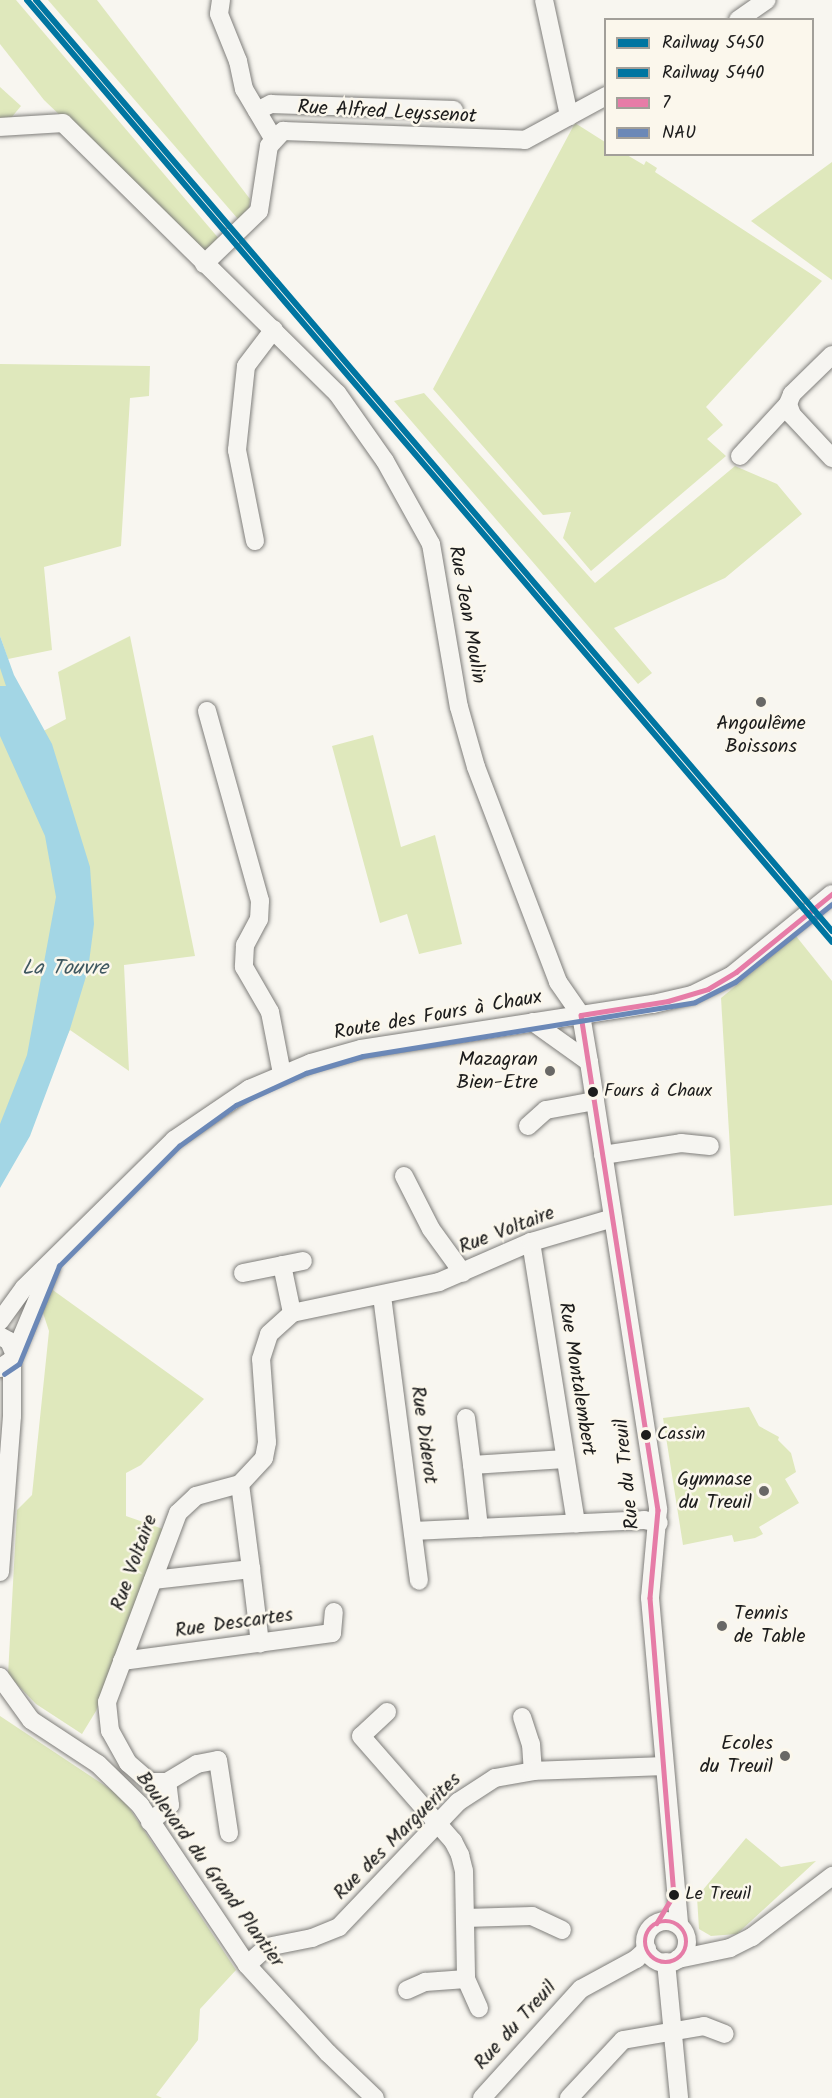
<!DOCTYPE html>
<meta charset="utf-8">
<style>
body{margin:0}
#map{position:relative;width:832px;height:2098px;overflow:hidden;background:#f8f6f0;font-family:Kalam,sans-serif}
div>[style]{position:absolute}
.green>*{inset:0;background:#dfe8bc}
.water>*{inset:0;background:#a3d6e5}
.roads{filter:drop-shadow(0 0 2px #7f7e7b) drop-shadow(0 0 2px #7f7e7b)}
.minor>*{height:18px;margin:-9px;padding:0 9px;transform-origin:9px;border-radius:9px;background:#f6f5f1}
.minor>.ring{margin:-9px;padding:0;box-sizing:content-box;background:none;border:18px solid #f6f5f1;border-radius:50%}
.bus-1>*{height:4.5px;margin:-2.25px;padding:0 2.25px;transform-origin:2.25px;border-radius:2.25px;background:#e67ca7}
.bus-1>.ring{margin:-2.25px;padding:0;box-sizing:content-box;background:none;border:4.5px solid #e67ca7;border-radius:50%}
.bus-2>*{height:4.5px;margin:-2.25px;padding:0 2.25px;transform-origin:2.25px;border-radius:2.25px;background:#6b88b7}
.rail-1>*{height:6px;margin:-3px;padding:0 3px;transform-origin:3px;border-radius:3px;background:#0075a1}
.rail-2>*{height:6px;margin:-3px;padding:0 3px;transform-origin:3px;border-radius:3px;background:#0075a1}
.dots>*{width:16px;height:16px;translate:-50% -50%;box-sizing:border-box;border:3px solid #fbf7ec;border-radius:50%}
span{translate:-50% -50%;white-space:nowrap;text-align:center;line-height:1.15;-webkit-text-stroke:5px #fbf7ec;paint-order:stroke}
.bus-label{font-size:18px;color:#1c1c1c}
.left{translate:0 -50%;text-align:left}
.street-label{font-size:20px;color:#1c1c1c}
.poi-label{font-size:20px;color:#1c1c1c}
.right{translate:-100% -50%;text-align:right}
.water-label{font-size:21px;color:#3f5861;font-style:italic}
.legend{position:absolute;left:604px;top:18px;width:210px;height:138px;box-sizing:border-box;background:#fbf7ec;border:2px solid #a29f99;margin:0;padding:8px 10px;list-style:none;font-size:18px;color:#1c1c1c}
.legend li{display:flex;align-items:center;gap:12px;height:30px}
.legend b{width:30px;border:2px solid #a29f99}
</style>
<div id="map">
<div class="green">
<i style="clip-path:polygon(0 0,16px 0,220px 240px,202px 251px,44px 100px,0 44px)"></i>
<i style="clip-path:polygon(48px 0,97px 0,250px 199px,249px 208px,238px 219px)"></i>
<i style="clip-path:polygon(0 87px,21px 106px,11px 118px,0 120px)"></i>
<i style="clip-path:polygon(575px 123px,605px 142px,606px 154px,627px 155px,644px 165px,646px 161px,657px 168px,655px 172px,822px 281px,706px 407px,723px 425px,707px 439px,726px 456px,591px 571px,563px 538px,571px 512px,543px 515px,433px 389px)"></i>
<i style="clip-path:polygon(832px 162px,832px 280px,751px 221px)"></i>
<i style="clip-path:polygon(0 364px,150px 366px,149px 396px,130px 398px,121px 546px,44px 567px,52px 650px,8px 659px,0 636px)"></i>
<i style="clip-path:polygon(424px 393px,595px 583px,735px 466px,777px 484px,802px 514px,725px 578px,614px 628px,652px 673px,638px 684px,394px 401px)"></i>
<i style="clip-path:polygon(130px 636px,195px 956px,124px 965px,129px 1071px,70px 1030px,0 1167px,0 650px,34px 736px,66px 719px,58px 672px)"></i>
<i style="clip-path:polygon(373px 735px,401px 847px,435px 835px,462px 944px,419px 954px,407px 914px,380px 923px,332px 746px)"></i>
<i style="clip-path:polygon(796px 936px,832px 981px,832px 1205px,734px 1216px,721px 998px)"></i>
<i style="clip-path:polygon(50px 1288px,204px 1399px,141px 1465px,126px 1473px,126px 1516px,163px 1529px,96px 1711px,82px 1734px,36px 1704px,8px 1675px,17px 1510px,32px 1495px,49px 1331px,42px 1310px)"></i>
<i style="clip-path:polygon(749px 1407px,759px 1426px,779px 1437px,778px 1440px,791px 1453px,796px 1472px,785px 1479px,799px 1503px,759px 1527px,763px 1534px,755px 1538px,734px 1542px,732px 1535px,683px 1545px,663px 1418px)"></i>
<i style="clip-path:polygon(0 1716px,122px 1797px,236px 1970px,200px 2009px,198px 2040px,156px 2095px,162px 2098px,0 2098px)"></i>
<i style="clip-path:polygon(746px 1838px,781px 1867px,816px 1861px,737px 1934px,711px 1936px,699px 1929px,697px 1897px)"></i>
</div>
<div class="water">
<i style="clip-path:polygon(0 636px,14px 675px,52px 744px,90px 867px,94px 924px,88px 970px,70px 1029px,30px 1136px,0 1188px,0 1124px,27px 1055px,56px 897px,45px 836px,0 736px,0 686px,6px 686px,0 668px)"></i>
</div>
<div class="roads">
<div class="minor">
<i style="left:221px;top:0;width:14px;rotate:98deg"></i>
<i style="left:219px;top:14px;width:51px;rotate:68deg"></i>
<i style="left:238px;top:61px;width:29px;rotate:78deg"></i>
<i style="left:244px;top:89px;width:57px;rotate:59.4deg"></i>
<i style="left:544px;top:0;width:119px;rotate:77.8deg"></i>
<i style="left:738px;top:20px;width:35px;rotate:-35deg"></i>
<i style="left:257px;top:111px;width:16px;rotate:-27deg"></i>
<i style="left:271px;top:104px;width:183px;rotate:1.9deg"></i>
<i style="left:0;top:127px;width:63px;rotate:-3.6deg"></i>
<i style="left:63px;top:123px;width:385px;rotate:44.6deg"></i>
<i style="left:337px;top:393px;width:83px;rotate:54.8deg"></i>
<i style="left:385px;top:461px;width:95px;rotate:61deg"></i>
<i style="left:431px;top:544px;width:165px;rotate:80.3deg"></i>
<i style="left:459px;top:707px;width:62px;rotate:74.2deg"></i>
<i style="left:476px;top:767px;width:230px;rotate:69.1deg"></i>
<i style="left:558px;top:982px;width:40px;rotate:55.1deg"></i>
<i style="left:581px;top:1015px;width:48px;rotate:80.3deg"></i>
<i style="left:589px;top:1062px;width:453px;rotate:81.2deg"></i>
<i style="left:658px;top:1510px;width:88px;rotate:95.2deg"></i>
<i style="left:650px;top:1598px;width:328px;rotate:84.9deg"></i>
<i style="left:204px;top:264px;width:76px;rotate:-43.9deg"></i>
<i style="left:259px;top:211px;width:66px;rotate:-81.3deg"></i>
<i style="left:269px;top:146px;width:21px;rotate:-47deg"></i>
<i style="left:283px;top:131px;width:242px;rotate:2.1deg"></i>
<i style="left:525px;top:140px;width:92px;rotate:-28.5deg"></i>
<i style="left:832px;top:355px;width:56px;rotate:135.7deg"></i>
<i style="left:792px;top:394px;width:11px;rotate:112deg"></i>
<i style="left:788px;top:404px;width:12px;rotate:70deg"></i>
<i style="left:792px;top:415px;width:59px;rotate:47.1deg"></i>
<i style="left:740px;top:456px;width:71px;rotate:-47.3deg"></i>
<i style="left:255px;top:541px;width:93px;rotate:-101.2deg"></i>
<i style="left:237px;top:450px;width:84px;rotate:-83.9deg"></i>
<i style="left:246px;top:366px;width:46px;rotate:-52.9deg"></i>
<i style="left:207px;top:711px;width:197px;rotate:74.4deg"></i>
<i style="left:260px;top:901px;width:18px;rotate:93deg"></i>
<i style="left:259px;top:919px;width:30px;rotate:118deg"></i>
<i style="left:245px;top:945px;width:22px;rotate:93deg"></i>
<i style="left:244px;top:967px;width:52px;rotate:60deg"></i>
<i style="left:270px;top:1012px;width:63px;rotate:79deg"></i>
<i style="left:533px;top:1022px;width:69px;rotate:35.5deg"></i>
<i style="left:528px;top:1126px;width:24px;rotate:-42deg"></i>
<i style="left:546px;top:1110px;width:50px;rotate:-10.4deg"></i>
<i style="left:603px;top:1155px;width:79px;rotate:-8.7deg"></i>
<i style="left:681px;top:1143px;width:29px;rotate:6deg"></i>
<i style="left:404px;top:1176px;width:59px;rotate:63deg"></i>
<i style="left:431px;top:1229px;width:54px;rotate:54deg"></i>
<i style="left:531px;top:1242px;width:285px;rotate:80.9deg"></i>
<i style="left:282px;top:1265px;width:49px;rotate:78.2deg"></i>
<i style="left:243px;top:1273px;width:61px;rotate:-11.3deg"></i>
<i style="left:382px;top:1296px;width:287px;rotate:82.6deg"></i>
<i style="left:0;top:1321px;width:41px;rotate:-54deg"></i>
<i style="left:24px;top:1288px;width:211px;rotate:-44.6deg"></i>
<i style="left:174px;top:1140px;width:91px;rotate:-34.2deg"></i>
<i style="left:249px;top:1089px;width:67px;rotate:-22.8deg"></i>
<i style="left:311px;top:1063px;width:52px;rotate:-15.6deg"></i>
<i style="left:361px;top:1049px;width:295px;rotate:-8.8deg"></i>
<i style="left:653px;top:1004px;width:40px;rotate:-13deg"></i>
<i style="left:692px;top:995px;width:43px;rotate:-26deg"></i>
<i style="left:731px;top:976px;width:130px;rotate:-39.1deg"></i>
<i style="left:0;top:1336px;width:10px;rotate:29deg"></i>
<i style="left:9px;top:1341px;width:13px;rotate:67deg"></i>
<i style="left:0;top:1368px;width:14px;rotate:-34deg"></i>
<i style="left:12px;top:1360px;width:101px;rotate:-67.2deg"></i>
<i style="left:466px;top:1418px;width:47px;rotate:82.7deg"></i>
<i style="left:240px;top:1484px;width:86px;rotate:82.6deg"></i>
<i style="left:479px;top:1528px;width:63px;rotate:-96.3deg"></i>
<i style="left:472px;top:1465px;width:93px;rotate:-3.7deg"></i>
<i style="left:413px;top:1531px;width:231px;rotate:-2.7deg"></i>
<i style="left:644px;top:1520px;width:15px;rotate:11deg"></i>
<i style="left:0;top:1572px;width:156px;rotate:-85.6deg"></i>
<i style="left:12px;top:1416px;width:56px;rotate:-90deg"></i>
<i style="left:153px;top:1580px;width:99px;rotate:-6.4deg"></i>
<i style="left:251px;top:1569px;width:75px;rotate:83.1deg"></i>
<i style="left:122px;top:1661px;width:212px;rotate:-7.6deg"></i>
<i style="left:332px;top:1633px;width:21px;rotate:-85deg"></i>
<i style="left:0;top:1677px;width:53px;rotate:54.2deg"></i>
<i style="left:31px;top:1720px;width:80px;rotate:33.3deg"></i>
<i style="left:98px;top:1764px;width:59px;rotate:44.3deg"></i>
<i style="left:140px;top:1805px;width:192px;rotate:56.2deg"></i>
<i style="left:247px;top:1965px;width:120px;rotate:47.4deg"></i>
<i style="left:328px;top:2053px;width:65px;rotate:43.8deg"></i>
<i style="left:387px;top:1712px;width:35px;rotate:137deg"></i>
<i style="left:361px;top:1736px;width:140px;rotate:48.8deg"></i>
<i style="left:453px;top:1841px;width:16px;rotate:63deg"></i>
<i style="left:460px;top:1855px;width:16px;rotate:76deg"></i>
<i style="left:464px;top:1871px;width:108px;rotate:88.9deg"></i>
<i style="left:466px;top:1979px;width:32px;rotate:66deg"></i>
<i style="left:522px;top:1717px;width:28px;rotate:72deg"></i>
<i style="left:531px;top:1744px;width:27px;rotate:86deg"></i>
<i style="left:167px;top:1782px;width:35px;rotate:-31deg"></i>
<i style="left:197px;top:1764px;width:21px;rotate:-11deg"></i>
<i style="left:218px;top:1760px;width:74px;rotate:81.4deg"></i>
<i style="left:150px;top:1822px;width:26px;rotate:-40deg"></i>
<i style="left:170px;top:1805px;width:23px;rotate:-97deg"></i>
<i style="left:167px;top:1782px;width:17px;rotate:180deg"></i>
<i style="left:150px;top:1782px;width:29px;rotate:-139deg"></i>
<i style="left:128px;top:1763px;width:37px;rotate:-119deg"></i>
<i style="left:110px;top:1731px;width:29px;rotate:-96deg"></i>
<i style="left:107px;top:1702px;width:202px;rotate:-69.4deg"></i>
<i style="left:178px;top:1513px;width:25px;rotate:-43deg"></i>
<i style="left:196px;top:1496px;width:46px;rotate:-15.3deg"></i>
<i style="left:240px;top:1484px;width:35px;rotate:-47deg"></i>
<i style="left:264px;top:1458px;width:16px;rotate:-79deg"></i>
<i style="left:267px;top:1442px;width:83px;rotate:-94.1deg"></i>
<i style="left:261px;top:1359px;width:26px;rotate:-72deg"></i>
<i style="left:269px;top:1334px;width:31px;rotate:-42deg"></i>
<i style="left:292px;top:1313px;width:150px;rotate:-11.9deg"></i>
<i style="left:439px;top:1282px;width:100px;rotate:-23.5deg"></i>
<i style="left:531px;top:1242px;width:85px;rotate:-16.3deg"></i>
<i style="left:465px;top:1918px;width:67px;rotate:-1.7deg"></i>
<i style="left:532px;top:1916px;width:33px;rotate:25deg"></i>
<i class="ring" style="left:645px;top:1921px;width:24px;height:24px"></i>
<i style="left:678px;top:1959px;width:53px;rotate:-11.9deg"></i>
<i style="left:730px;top:1948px;width:25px;rotate:-27deg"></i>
<i style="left:752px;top:1937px;width:101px;rotate:-37.3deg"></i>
<i style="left:666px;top:1962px;width:137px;rotate:84.5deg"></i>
<i style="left:247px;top:1965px;width:27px;rotate:-42deg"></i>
<i style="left:267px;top:1947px;width:46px;rotate:-11.3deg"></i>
<i style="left:312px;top:1938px;width:29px;rotate:-22deg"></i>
<i style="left:339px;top:1927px;width:173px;rotate:-46.4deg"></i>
<i style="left:458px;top:1802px;width:44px;rotate:-33deg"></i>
<i style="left:495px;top:1778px;width:39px;rotate:-10deg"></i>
<i style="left:533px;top:1771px;width:130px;rotate:-2.2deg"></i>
<i style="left:407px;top:1990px;width:20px;rotate:-24deg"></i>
<i style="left:425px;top:1982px;width:41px;rotate:-4.2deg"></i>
<i style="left:482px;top:2098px;width:147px;rotate:-47.8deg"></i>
<i style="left:581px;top:1989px;width:63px;rotate:-28.6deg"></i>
<i style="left:636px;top:1959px;width:15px;rotate:-42deg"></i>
<i style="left:569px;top:2098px;width:79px;rotate:-47deg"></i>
<i style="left:623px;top:2040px;width:82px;rotate:-9.8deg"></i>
<i style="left:704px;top:2026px;width:22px;rotate:21deg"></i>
</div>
</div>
<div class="bus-1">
<i style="left:581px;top:1015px;width:501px;rotate:81.16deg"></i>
<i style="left:658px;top:1510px;width:88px;rotate:95.2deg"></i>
<i style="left:650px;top:1598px;width:298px;rotate:85.4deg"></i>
<i style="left:674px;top:1895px;width:33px;rotate:121deg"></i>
<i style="left:581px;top:1015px;width:88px;rotate:-9.1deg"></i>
<i style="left:668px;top:1001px;width:42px;rotate:-16.7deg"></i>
<i style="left:708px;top:989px;width:33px;rotate:-31deg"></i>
<i style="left:736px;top:972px;width:124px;rotate:-39.1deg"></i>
<i class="ring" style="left:645px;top:1921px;width:37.5px;height:37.5px"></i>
</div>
<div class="bus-2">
<i style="left:4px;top:1374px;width:18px;rotate:-34deg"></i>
<i style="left:19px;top:1364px;width:106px;rotate:-67.8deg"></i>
<i style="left:59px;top:1266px;width:170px;rotate:-45deg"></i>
<i style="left:179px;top:1146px;width:70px;rotate:-35.7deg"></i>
<i style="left:236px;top:1105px;width:77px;rotate:-24.6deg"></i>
<i style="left:306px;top:1073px;width:59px;rotate:-16.6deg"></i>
<i style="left:363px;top:1056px;width:336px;rotate:-9.2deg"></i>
<i style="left:695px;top:1002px;width:45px;rotate:-26.6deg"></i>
<i style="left:735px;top:982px;width:124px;rotate:-38.8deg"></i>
</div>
<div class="rail-1">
<i style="left:27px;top:0;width:1239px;rotate:49.48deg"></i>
</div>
<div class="rail-2">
<i style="left:36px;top:0;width:1225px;rotate:49.47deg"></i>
</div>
<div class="dots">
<i style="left:761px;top:702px;background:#696866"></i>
<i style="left:550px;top:1071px;background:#696866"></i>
<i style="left:593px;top:1092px;background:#1c1c1c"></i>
<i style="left:646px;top:1435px;background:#1c1c1c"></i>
<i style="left:764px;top:1491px;background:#696866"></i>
<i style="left:722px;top:1626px;background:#696866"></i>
<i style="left:785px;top:1756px;background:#696866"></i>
<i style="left:674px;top:1895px;background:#1c1c1c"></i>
</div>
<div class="bus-label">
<span class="left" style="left:604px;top:1092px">Fours à Chaux</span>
<span class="left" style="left:657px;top:1435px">Cassin</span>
<span class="left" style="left:685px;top:1895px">Le Treuil</span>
</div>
<div class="street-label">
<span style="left:387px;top:113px;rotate:3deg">Rue Alfred Leyssenot</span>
<span style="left:466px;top:615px;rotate:80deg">Rue Jean Moulin</span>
<span style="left:438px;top:1016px;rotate:-10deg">Route des Fours à Chaux</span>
<span style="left:507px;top:1231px;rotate:-21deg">Rue Voltaire</span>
<span style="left:576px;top:1379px;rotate:81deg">Rue Montalembert</span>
<span style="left:423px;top:1435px;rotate:82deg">Rue Diderot</span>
<span style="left:628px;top:1474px;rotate:-96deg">Rue du Treuil</span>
<span style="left:135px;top:1563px;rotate:-70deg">Rue Voltaire</span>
<span style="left:234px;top:1624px;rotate:-8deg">Rue Descartes</span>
<span style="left:398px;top:1837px;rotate:-45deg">Rue des Marguerites</span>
<span style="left:209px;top:1870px;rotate:54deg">Boulevard du Grand Plantier</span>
<span style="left:516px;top:2026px;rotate:-48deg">Rue du Treuil</span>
</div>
<div class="poi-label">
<span style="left:761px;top:736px">Angoulême<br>Boissons</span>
<span class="right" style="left:538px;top:1072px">Mazagran<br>Bien-Etre</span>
<span class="right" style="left:752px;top:1492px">Gymnase<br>du Treuil</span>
<span class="left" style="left:734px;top:1626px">Tennis<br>de Table</span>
<span class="right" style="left:773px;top:1756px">Ecoles<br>du Treuil</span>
</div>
<div class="water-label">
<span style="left:65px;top:969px">La Touvre</span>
</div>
<ul class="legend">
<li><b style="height:8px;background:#0075a1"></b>Railway 5450</li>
<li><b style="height:8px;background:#0075a1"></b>Railway 5440</li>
<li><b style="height:8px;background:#e67ca7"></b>7</li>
<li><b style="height:8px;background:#6b88b7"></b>NAU</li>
</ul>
</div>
